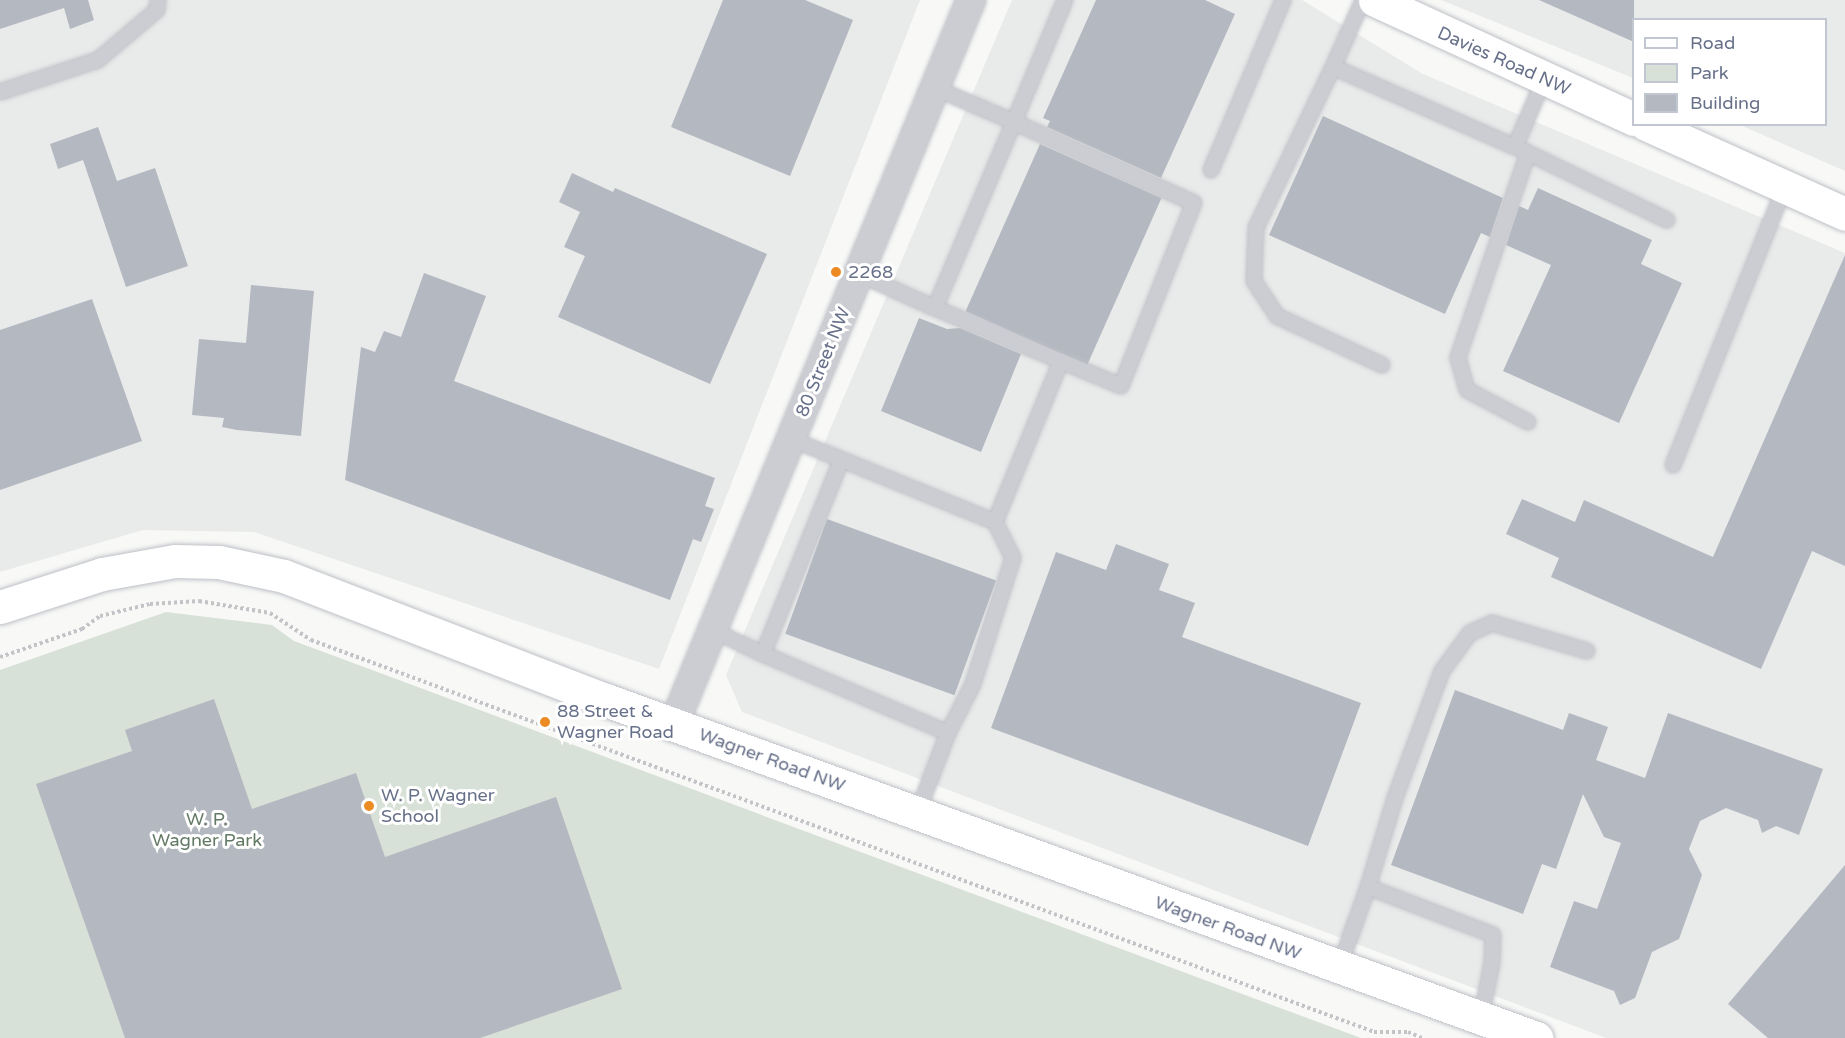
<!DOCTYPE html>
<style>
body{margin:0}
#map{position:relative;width:1845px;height:1038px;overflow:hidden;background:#f8f9f7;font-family:"Varela Round",sans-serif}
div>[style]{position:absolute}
.built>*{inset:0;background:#e9eaea}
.green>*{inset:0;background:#d8e1d7}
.building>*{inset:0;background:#b4b8c1;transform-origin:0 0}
.path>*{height:4px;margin-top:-2px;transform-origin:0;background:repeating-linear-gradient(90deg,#c3c4c7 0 3px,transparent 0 6px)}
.roads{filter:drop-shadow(0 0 2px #bec0c6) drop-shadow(0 0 2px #bec0c6)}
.lane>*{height:14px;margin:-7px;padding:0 7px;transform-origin:7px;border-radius:7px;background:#cccdd2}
.street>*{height:28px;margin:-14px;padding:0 14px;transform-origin:14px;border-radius:14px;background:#cccdd2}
.secondary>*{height:33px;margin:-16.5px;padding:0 16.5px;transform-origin:16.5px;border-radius:16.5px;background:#fff}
.dots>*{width:16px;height:16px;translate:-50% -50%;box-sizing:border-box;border:3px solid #fff;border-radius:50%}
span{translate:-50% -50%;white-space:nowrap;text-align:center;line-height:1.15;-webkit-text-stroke:6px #fff;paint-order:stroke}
.street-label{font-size:18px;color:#677089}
.poi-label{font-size:18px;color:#677089}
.left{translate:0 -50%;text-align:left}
.park-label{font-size:18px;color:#627a64}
.legend{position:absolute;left:1632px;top:18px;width:195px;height:108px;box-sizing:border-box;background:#fff;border:2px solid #c2c6d0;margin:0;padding:8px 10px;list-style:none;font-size:18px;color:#677089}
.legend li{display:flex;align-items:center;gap:12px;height:30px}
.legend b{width:30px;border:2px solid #c2c6d0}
</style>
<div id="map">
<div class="built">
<i style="clip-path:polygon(0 0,920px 0,659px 669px,254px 532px,143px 530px,0 572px)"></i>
<i style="clip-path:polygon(1012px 0,1302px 0,1423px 74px,1845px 253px,1845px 1038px,1606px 1038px,742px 712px,726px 675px)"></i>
<i style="clip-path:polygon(1441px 0,1845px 0,1845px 171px,1740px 125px,1826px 124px,1826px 20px,1634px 20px,1633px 78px)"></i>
</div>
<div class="green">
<i style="clip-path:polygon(166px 612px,272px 625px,294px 641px,1361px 1038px,0 1038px,0 670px)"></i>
</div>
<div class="building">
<i style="clip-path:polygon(0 0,88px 0,94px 20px,70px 29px,64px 8px,0 29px)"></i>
<i style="clip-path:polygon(723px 0,805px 0,853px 20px,790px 176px,671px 127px)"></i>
<i style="clip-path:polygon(1096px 0,1205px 0,1235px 14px,1161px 178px,1047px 127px,1050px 121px,1043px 118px)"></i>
<i style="clip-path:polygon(1539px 0,1634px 0,1634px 42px)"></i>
<i style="clip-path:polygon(1323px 116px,1503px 198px,1490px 237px,1481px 233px,1445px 314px,1269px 235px)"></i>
<i style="clip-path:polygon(98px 127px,117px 181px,155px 168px,188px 266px,126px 287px,83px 160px,58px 169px,50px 144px)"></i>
<i style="left:1040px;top:144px;width:133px;height:183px;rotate:24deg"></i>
<i style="clip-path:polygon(572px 173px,613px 192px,615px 188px,767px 254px,710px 384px,558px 317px,585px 256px,564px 247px,580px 212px,559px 202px)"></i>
<i style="clip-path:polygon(1538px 188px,1652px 240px,1641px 264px,1682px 283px,1619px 423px,1503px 371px,1551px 265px,1506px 245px,1519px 206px,1528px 210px)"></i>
<i style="clip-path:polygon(1845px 255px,1845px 566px,1812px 551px,1761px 669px,1551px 577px,1559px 558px,1506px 534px,1522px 499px,1575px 522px,1584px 500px,1713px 557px)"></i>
<i style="clip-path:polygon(424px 273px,486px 296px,454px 381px,715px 478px,705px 506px,714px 509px,701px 542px,693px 539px,670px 600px,345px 480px,361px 347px,375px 352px,384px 331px,401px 337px)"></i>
<i style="clip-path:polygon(251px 285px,314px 291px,301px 436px,237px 430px,222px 427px,224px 418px,192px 415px,199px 339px,246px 343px)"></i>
<i style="clip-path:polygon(92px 299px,142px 441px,0 490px,0 330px)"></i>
<i style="clip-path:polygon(919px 318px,947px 329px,960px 328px,1021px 354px,981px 452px,881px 411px)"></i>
<i style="left:827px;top:519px;width:180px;height:122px;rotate:20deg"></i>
<i style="clip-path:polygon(1116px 544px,1169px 564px,1159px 590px,1195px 603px,1182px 637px,1361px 703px,1308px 846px,991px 728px,1056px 552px,1106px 570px)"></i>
<i style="clip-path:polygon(1455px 690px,1563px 730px,1569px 713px,1608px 727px,1596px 760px,1645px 778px,1668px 713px,1823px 769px,1799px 835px,1776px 826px,1762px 833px,1758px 820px,1726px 808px,1700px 821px,1689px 849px,1702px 875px,1679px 939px,1652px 952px,1635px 998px,1620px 1005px,1614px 991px,1550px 967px,1574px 901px,1597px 909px,1621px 843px,1604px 837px,1583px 794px,1556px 869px,1542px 864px,1523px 914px,1391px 865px)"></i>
<i style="clip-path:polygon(214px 699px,252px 809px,356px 773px,385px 857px,556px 797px,622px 989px,480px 1038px,125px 1038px,36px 784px,132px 751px,125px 730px)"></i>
<i style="clip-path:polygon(1845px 865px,1845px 1038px,1768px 1038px,1728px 1004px)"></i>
</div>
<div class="path">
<i style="left:0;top:657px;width:87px;rotate:-18.9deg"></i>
<i style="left:82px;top:629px;width:22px;rotate:-36deg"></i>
<i style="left:100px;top:616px;width:51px;rotate:-13.5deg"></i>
<i style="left:150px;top:604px;width:49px;rotate:-3.5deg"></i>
<i style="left:199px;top:601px;width:72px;rotate:9.6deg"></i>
<i style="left:270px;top:613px;width:49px;rotate:33.4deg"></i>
<i style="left:311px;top:640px;width:1133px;rotate:20.24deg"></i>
<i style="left:1374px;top:1032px;width:34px"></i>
<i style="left:1408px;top:1032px;width:15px;rotate:23deg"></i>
</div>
<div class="roads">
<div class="lane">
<i style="left:1363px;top:0;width:73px;rotate:114.1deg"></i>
<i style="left:1333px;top:67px;width:199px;rotate:23.7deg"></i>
<i style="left:1515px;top:147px;width:74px;rotate:-66.9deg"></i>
<i style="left:1333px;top:67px;width:178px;rotate:115.6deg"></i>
<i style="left:1256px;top:228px;width:53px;rotate:92.2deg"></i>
<i style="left:1254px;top:281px;width:42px;rotate:56.7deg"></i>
<i style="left:1277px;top:316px;width:116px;rotate:25deg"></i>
<i style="left:0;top:92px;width:103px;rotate:-18.1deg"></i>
<i style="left:98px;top:60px;width:77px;rotate:-40.3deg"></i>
<i style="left:157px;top:10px;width:10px;rotate:-84deg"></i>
<i style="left:1522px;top:150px;width:161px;rotate:25.8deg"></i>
<i style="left:1528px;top:153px;width:217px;rotate:108.9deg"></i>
<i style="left:1458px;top:358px;width:33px;rotate:74deg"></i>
<i style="left:1467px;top:390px;width:69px;rotate:27.7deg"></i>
<i style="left:1211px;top:170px;width:185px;rotate:-67deg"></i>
<i style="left:859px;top:274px;width:83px;rotate:24.1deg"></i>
<i style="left:935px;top:308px;width:202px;rotate:-67deg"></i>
<i style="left:1014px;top:122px;width:86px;rotate:-156.7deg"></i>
<i style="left:1061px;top:361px;width:65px;rotate:22.6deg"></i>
<i style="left:1121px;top:386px;width:197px;rotate:-68.3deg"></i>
<i style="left:1194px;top:203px;width:197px;rotate:-155.8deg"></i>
<i style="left:1014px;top:122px;width:132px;rotate:-67.3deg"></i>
<i style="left:791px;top:439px;width:220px;rotate:22.1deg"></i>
<i style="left:995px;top:522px;width:174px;rotate:-67.7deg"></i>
<i style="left:1061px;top:361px;width:137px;rotate:-157.2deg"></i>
<i style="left:1673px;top:465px;width:300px;rotate:-68.1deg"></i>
<i style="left:712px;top:630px;width:56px;rotate:25.2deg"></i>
<i style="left:763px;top:654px;width:208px;rotate:-68deg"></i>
<i style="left:763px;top:654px;width:201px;rotate:23.1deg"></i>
<i style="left:948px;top:733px;width:87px;rotate:110.9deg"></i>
<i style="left:948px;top:733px;width:55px;rotate:-63deg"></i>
<i style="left:973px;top:684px;width:132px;rotate:-72.4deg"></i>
<i style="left:1013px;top:558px;width:40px;rotate:-116.6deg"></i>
<i style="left:1368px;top:887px;width:93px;rotate:-73.1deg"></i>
<i style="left:1395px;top:798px;width:135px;rotate:-69.7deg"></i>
<i style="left:1442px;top:671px;width:47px;rotate:-53.6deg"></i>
<i style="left:1470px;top:633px;width:24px;rotate:-24deg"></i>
<i style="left:1492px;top:623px;width:99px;rotate:16.4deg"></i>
<i style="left:1339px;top:968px;width:86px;rotate:-70.3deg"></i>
<i style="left:1368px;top:887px;width:134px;rotate:21deg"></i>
<i style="left:1493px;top:935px;width:28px;rotate:92deg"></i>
<i style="left:1492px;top:963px;width:56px;rotate:101.3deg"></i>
</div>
<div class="street">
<i style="left:674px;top:724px;width:783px;rotate:-67.7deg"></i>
</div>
<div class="secondary">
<i style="left:1375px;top:0;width:285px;rotate:24.7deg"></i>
<i style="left:1646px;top:124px;width:218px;rotate:24.3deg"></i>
<i style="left:0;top:607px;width:107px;rotate:-17.9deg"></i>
<i style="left:102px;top:574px;width:74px;rotate:-10.1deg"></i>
<i style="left:175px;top:561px;width:44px;rotate:1.3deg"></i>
<i style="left:219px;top:562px;width:66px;rotate:12.2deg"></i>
<i style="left:284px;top:576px;width:345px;rotate:21.1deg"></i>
<i style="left:606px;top:700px;width:990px;rotate:19.97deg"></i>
</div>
</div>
<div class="dots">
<i style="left:836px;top:272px;background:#ec8b24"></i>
<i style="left:545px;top:722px;background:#ec8b24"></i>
<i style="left:369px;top:806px;background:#ec8b24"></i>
</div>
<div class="street-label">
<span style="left:1504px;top:61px;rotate:24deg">Davies Road NW</span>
<span style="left:823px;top:362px;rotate:-68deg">80 Street NW</span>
<span style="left:772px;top:760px;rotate:20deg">Wagner Road NW</span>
<span style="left:1228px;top:928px;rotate:20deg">Wagner Road NW</span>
</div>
<div class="poi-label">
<span class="left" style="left:848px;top:272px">2268</span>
<span class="left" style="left:557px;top:722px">88 Street &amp;<br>Wagner Road</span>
<span class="left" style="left:381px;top:806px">W. P. Wagner<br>School</span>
</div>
<div class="park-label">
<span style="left:207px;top:830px">W. P.<br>Wagner Park</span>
</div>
<ul class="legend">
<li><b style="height:8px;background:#fff"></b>Road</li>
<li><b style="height:16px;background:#d8e1d7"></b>Park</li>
<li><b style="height:16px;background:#b4b8c1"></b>Building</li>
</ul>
</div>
